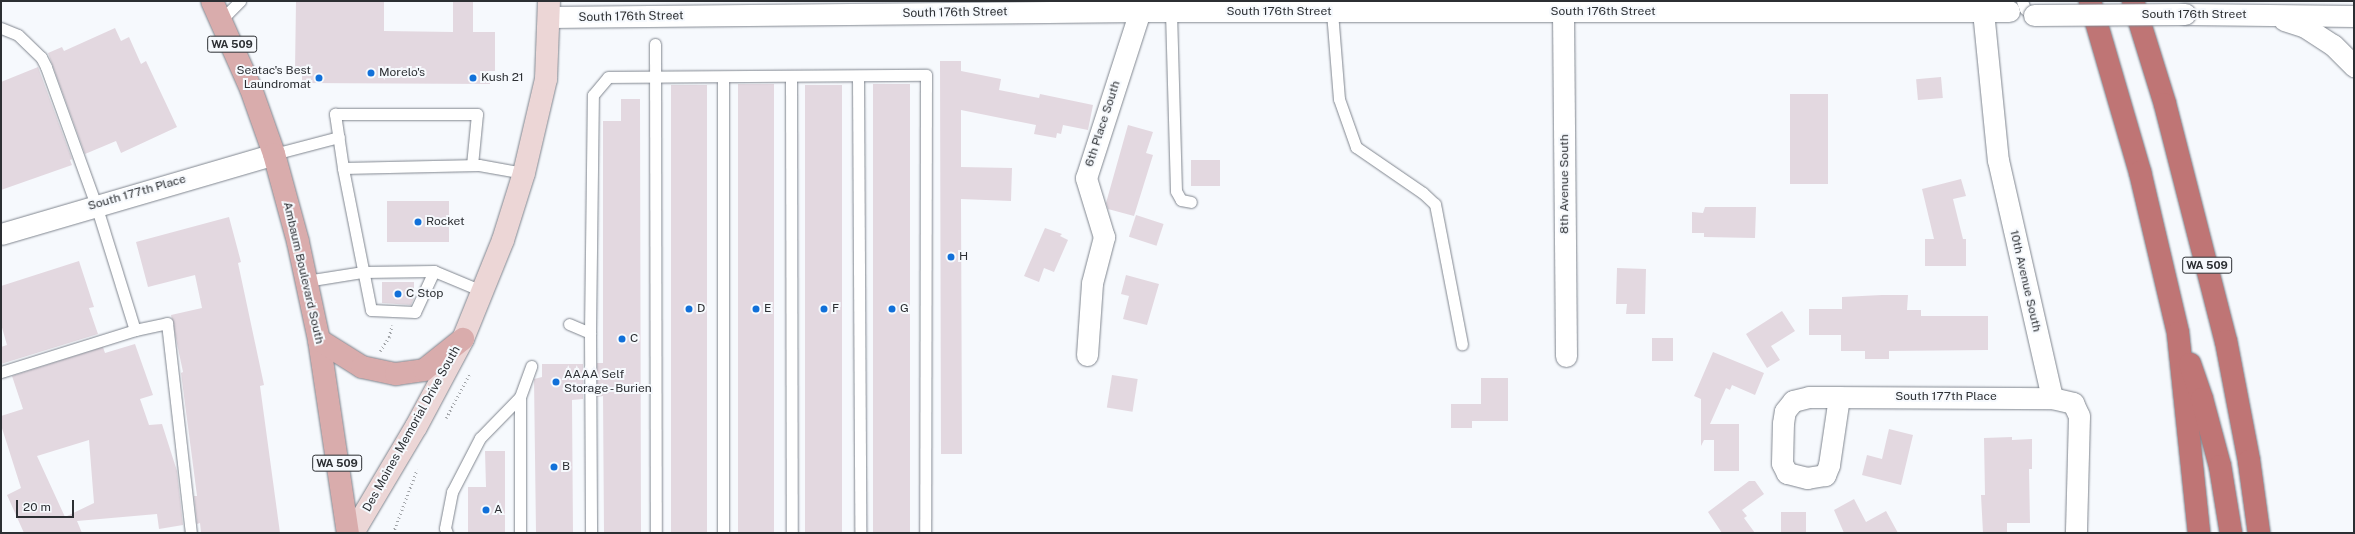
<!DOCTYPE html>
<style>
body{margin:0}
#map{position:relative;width:2355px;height:534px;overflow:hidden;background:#f6f9fd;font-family:"Public Sans",sans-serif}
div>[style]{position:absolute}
.building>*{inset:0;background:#e3d8e0;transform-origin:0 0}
.path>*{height:2.5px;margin-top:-1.25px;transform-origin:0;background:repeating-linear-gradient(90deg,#a2a5a9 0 1px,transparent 0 4px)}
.roads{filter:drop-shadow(0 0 1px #80868f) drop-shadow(0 0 1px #80868f)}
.lane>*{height:11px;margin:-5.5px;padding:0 5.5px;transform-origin:5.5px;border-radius:5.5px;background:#fff}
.street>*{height:21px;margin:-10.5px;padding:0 10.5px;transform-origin:10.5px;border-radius:10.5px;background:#fff}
.secondary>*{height:22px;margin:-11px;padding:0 11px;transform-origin:11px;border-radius:11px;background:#ecd6d6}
.primary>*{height:22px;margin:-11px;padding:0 11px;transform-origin:11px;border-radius:11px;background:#d9acac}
.highway>*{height:22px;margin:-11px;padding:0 11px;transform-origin:11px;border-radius:11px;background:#bf7575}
.bridges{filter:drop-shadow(0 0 1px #80868f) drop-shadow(0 0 1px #80868f)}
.street-bridge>*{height:21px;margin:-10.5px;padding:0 10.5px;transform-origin:10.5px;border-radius:10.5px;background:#fff}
.dots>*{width:11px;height:11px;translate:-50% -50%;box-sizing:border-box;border:2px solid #f6f9fd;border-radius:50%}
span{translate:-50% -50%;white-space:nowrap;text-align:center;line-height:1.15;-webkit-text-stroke:4px #f6f9fd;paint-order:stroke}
.shield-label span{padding:1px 3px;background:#f6f9fd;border:1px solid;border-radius:3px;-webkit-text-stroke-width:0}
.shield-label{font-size:11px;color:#2c2f33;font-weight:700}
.street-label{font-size:12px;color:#2c2f33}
.poi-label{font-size:12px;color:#2c2f33}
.right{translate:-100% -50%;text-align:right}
.left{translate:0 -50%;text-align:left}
.frame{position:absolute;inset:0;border:2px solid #2c2f33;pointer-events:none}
.scale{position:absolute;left:16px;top:500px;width:58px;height:18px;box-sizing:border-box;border:2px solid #2c2f33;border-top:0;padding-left:5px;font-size:12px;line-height:14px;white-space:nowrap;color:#2c2f33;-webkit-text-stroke:3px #f6f9fd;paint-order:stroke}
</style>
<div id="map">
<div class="building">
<i style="clip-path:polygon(296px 1px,384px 1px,384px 31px,453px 32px,453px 1px,473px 1px,473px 32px,495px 32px,495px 71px,490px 71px,490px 84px,302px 83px,302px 70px,295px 70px)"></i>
<i style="clip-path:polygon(115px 28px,121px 41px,129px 37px,141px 64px,146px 61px,177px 127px,121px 153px,116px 141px,85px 154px,48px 53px,62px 47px,64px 51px)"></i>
<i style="clip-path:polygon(940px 61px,961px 61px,961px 71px,1001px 79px,999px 90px,1039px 98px,1040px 94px,1093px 105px,1088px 130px,1063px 125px,1061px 134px,1057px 133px,1056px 138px,1034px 134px,1036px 125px,961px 110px,961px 167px,1012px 168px,1011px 201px,961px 199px,962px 454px,941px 454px)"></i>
<i style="clip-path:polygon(38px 67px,72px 159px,70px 160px,72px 165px,1px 190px,1px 82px)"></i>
<i style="left:1941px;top:77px;width:21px;height:25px;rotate:85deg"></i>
<i style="left:774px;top:84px;width:449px;height:36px;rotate:90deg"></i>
<i style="left:873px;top:84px;width:37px;height:449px"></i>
<i style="left:671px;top:85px;width:36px;height:448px"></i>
<i style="left:805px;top:85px;width:37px;height:448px"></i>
<i style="left:1790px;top:94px;width:38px;height:90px"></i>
<i style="clip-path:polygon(621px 99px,640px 99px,641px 533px,604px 533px,603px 396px,597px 397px,597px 363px,603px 363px,603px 121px,621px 121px)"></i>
<i style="clip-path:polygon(1128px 125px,1153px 132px,1146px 153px,1153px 155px,1134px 216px,1108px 209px,1106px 203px)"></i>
<i style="left:1191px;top:160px;width:29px;height:26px"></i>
<i style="clip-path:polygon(1961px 179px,1966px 196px,1953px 199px,1963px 239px,1966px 239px,1966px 266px,1925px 266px,1925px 239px,1934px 239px,1922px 189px)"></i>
<i style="left:387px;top:201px;width:62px;height:41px"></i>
<i style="clip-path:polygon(1705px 207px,1756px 207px,1755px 238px,1704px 237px,1704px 233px,1692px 233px,1692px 212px,1703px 213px)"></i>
<i style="left:1136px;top:215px;width:29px;height:23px;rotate:18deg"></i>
<i style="clip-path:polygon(229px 217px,241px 262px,238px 263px,264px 385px,260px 386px,280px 533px,201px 533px,200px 523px,197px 524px,194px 496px,197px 496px,181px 373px,183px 372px,171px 315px,202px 308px,195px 275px,148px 287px,136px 242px)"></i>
<i style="clip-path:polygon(1045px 228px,1062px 234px,1060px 236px,1068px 240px,1054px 272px,1044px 268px,1039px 282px,1024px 276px)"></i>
<i style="clip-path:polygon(79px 261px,94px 307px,89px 308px,98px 334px,1px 364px,1px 347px,7px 345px,1px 324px,1px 286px)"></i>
<i style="clip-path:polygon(1617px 268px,1646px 269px,1645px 314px,1626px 314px,1627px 304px,1616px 304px)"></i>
<i style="clip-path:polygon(1126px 275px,1159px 284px,1147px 325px,1123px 319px,1129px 296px,1121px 294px)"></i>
<i style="clip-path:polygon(382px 282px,414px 282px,414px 298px,411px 305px,382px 303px)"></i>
<i style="clip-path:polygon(1882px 295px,1908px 295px,1907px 310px,1921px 310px,1921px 316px,1988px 316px,1988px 350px,1889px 351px,1889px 359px,1865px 359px,1865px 351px,1841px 351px,1841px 335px,1809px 335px,1809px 309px,1842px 309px,1842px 297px)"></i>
<i style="clip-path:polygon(1782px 311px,1795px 331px,1771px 346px,1780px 360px,1767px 368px,1746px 334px)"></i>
<i style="left:1673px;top:338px;width:23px;height:21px;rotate:90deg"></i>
<i style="clip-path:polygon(evenodd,135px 344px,153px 395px,140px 399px,149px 425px,162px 424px,177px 471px,183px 525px,159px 529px,157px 514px,77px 521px,82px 533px,24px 533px,7px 495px,21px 488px,1px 425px,1px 416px,23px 409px,12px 376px,103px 347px,105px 353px,135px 344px,89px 440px,94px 503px,65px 517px,37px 456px,89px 440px)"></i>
<i style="clip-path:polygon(1713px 352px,1764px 373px,1755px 395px,1732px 385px,1730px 390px,1726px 388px,1710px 424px,1739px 424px,1739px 471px,1714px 471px,1714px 440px,1704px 440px,1701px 446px,1701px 399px,1694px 396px)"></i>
<i style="clip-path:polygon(542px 364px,583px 364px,583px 399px,572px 400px,573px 533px,536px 533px,534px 379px,542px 377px)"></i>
<i style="left:1112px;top:375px;width:26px;height:33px;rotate:9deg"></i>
<i style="clip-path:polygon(1481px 378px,1508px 378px,1508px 421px,1472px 421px,1472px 428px,1451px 428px,1451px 404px,1481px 404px)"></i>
<i style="clip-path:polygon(1889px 429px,1913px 435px,1901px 485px,1862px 475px,1867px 455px,1882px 459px)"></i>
<i style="clip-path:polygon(2012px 437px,2012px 440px,2032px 439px,2032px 469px,2029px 469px,2030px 523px,2007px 523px,2007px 533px,1983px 533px,1981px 495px,1985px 495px,1984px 438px)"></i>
<i style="clip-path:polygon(485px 451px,505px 451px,505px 533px,468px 533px,468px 487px,486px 487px)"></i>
<i style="clip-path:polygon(1749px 481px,1755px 481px,1764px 494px,1742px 510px,1747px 516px,1744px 518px,1755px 533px,1722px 533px,1708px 512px)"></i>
<i style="clip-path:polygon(1854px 499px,1866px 522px,1886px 511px,1898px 533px,1844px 533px,1834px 510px)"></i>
<i style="left:1781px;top:512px;width:25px;height:21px"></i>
</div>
<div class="path">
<i style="left:380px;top:351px;width:17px;rotate:-57deg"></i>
<i style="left:389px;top:337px;width:12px;rotate:-76deg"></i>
<i style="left:446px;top:418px;width:51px;rotate:-61.9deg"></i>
<i style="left:393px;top:533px;width:68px;rotate:-69.4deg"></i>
</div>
<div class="roads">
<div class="lane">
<i style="left:2022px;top:1px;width:9px;rotate:69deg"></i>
<i style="left:2025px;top:9px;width:11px;rotate:34deg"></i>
<i style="left:1171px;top:12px;width:179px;rotate:88.4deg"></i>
<i style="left:1176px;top:191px;width:10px;rotate:61deg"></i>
<i style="left:1181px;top:200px;width:10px;rotate:11deg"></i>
<i style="left:1332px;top:12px;width:87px;rotate:85.4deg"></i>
<i style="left:1339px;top:99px;width:51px;rotate:70.5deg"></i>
<i style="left:1356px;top:147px;width:81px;rotate:34.5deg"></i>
<i style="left:1423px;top:193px;width:16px;rotate:43deg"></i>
<i style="left:1435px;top:204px;width:143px;rotate:79.1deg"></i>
<i style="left:221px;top:20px;width:27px;rotate:-45deg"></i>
<i style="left:1px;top:28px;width:18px;rotate:22deg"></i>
<i style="left:18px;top:35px;width:32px;rotate:44deg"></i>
<i style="left:41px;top:57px;width:11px;rotate:63deg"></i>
<i style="left:46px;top:67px;width:147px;rotate:70.1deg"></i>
<i style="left:96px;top:205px;width:131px;rotate:72.7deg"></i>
<i style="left:655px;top:44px;width:489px;rotate:89.9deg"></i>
<i style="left:791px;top:76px;width:457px;rotate:89.9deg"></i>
<i style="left:858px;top:76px;width:457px;rotate:89.7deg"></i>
<i style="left:723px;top:77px;width:456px;rotate:90deg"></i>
<i style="left:274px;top:154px;width:67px;rotate:-14.7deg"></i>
<i style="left:343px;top:168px;width:136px;rotate:-1.3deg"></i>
<i style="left:479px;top:165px;width:46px;rotate:10.1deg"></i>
<i style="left:434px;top:271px;width:45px;rotate:114.9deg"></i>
<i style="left:415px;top:312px;width:44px;rotate:-177.4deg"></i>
<i style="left:371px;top:310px;width:145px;rotate:-101.2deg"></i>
<i style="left:343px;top:168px;width:55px;rotate:-98.4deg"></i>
<i style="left:335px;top:114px;width:142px"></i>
<i style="left:477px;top:114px;width:51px;rotate:95.6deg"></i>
<i style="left:306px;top:281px;width:58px;rotate:-9deg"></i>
<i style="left:363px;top:272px;width:71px;rotate:-0.8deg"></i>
<i style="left:434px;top:271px;width:52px;rotate:22.6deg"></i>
<i style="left:569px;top:324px;width:23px;rotate:23deg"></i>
<i style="left:590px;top:333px;width:200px;rotate:89.7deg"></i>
<i style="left:590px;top:333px;width:238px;rotate:-89.3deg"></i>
<i style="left:593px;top:95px;width:23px;rotate:-50deg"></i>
<i style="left:608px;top:77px;width:318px;rotate:-0.4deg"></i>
<i style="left:926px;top:75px;width:458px;rotate:90.1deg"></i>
<i style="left:1px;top:372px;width:140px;rotate:-17.4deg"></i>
<i style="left:135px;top:330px;width:33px;rotate:-12deg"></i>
<i style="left:167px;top:323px;width:211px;rotate:83.5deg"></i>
<i style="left:447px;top:533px;width:5px;rotate:-112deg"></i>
<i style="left:445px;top:528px;width:37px;rotate:-79deg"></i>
<i style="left:452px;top:492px;width:61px;rotate:-62.6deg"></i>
<i style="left:480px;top:438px;width:57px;rotate:-45.7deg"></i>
<i style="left:520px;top:533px;width:136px;rotate:-90deg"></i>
<i style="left:520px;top:397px;width:33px;rotate:-70deg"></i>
</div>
<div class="street">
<i style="left:1983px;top:11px;width:150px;rotate:84.3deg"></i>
<i style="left:1998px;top:160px;width:244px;rotate:77.2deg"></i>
<i style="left:2052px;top:398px;width:22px;rotate:13deg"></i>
<i style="left:2073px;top:403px;width:14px;rotate:65deg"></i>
<i style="left:2079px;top:416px;width:117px;rotate:91.5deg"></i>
<i style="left:1563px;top:12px;width:344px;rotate:89.5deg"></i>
<i style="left:2185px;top:14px;width:169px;rotate:0.7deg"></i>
<i style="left:549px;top:17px;width:591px;rotate:-0.58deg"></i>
<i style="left:1140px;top:11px;width:869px"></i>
<i style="left:2284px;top:20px;width:22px;rotate:18deg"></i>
<i style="left:2305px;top:27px;width:33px;rotate:33deg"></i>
<i style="left:2333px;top:45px;width:30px;rotate:45deg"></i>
<i style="left:1px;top:234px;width:284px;rotate:-16.3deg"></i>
<i style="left:1087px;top:355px;width:72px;rotate:-86deg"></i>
<i style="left:1092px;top:283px;width:48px;rotate:-75.4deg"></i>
<i style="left:1104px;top:237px;width:62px;rotate:-107deg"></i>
<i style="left:1086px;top:178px;width:176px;rotate:-72.1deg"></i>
<i style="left:1839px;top:397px;width:69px;rotate:98.4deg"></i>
<i style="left:1829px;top:465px;width:11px;rotate:112deg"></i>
<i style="left:1825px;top:475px;width:18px;rotate:171deg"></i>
<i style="left:1807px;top:478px;width:21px;rotate:-166deg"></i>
<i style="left:1787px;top:473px;width:11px;rotate:-117deg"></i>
<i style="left:1782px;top:463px;width:40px;rotate:-88.6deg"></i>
<i style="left:1783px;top:423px;width:12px;rotate:-81deg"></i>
<i style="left:1785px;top:411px;width:13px;rotate:-51deg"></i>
<i style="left:1793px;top:401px;width:16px;rotate:-14deg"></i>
<i style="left:1809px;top:397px;width:30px"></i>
<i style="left:1839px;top:397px;width:213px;rotate:0.3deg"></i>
</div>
<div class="secondary">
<i style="left:353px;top:533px;width:123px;rotate:-59.3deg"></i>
<i style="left:416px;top:427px;width:100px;rotate:-61.9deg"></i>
<i style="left:463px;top:339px;width:107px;rotate:-68deg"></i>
<i style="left:503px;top:240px;width:70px;rotate:-72.6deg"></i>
<i style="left:524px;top:173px;width:97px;rotate:-76.8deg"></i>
<i style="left:546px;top:79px;width:78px;rotate:-87.8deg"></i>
</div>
<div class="primary">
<i style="left:212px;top:1px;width:96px;rotate:66.1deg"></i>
<i style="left:251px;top:89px;width:69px;rotate:70.5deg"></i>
<i style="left:274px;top:154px;width:91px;rotate:74.7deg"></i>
<i style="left:298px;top:242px;width:100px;rotate:77.9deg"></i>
<i style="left:319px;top:340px;width:195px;rotate:81.5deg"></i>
<i style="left:319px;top:340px;width:51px;rotate:32.1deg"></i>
<i style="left:362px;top:367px;width:35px;rotate:12deg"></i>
<i style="left:396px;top:374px;width:28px;rotate:-8deg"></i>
<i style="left:424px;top:370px;width:50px;rotate:-38.5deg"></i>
</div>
<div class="highway">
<i style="left:2090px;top:1px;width:178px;rotate:73.7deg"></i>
<i style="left:2140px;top:172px;width:165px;rotate:76.7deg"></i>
<i style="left:2178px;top:333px;width:201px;rotate:84deg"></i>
<i style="left:2133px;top:1px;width:108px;rotate:72.7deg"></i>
<i style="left:2165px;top:104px;width:245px;rotate:75.6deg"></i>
<i style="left:2226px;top:341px;width:122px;rotate:79.1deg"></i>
<i style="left:2249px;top:461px;width:73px;rotate:82.1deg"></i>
<i style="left:2190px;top:364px;width:37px;rotate:71deg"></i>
<i style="left:2202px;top:399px;width:69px;rotate:75deg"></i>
<i style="left:2220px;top:466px;width:68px;rotate:80.7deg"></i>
</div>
</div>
<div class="bridges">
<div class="street-bridge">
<i style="left:2034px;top:15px;width:151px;rotate:-0.4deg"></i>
</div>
</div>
<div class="dots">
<i style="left:371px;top:73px;background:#1170d9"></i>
<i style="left:319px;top:78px;background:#1170d9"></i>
<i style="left:473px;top:78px;background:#1170d9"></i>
<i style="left:418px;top:222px;background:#1170d9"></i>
<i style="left:951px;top:257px;background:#1170d9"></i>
<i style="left:398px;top:294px;background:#1170d9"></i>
<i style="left:689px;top:309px;background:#1170d9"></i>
<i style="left:756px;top:309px;background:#1170d9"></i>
<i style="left:824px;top:309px;background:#1170d9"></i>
<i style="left:892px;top:309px;background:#1170d9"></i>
<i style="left:622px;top:339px;background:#1170d9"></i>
<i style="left:556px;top:382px;background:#1170d9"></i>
<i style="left:554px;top:467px;background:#1170d9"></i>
<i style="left:486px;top:510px;background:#1170d9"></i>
</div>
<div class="shield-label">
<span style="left:232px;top:44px">WA 509</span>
<span style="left:2207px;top:265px">WA 509</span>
<span style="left:337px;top:463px">WA 509</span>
</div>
<div class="street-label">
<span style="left:1279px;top:12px">South 176th Street</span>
<span style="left:1603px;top:12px">South 176th Street</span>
<span style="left:955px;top:13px;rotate:-1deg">South 176th Street</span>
<span style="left:2194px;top:15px">South 176th Street</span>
<span style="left:631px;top:17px;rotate:-1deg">South 176th Street</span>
<span style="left:1103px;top:124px;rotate:-72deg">6th Place South</span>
<span style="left:1565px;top:184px;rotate:-90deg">8th Avenue South</span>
<span style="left:137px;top:193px;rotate:-16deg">South 177th Place</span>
<span style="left:303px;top:273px;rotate:77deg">Ambaum Boulevard South</span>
<span style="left:2025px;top:281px;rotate:77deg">10th Avenue South</span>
<span style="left:1946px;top:397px">South 177th Place</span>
<span style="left:412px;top:429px;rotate:-61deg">Des Moines Memorial Drive South</span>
</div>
<div class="poi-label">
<span class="right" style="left:311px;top:78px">Seatac's Best<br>Laundromat</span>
<span class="left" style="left:379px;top:73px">Morelo's</span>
<span class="left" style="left:481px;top:78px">Kush 21</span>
<span class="left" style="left:426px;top:222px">Rocket</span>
<span class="left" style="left:959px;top:257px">H</span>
<span class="left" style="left:406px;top:294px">C Stop</span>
<span class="left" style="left:697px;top:309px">D</span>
<span class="left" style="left:764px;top:309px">E</span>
<span class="left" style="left:832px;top:309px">F</span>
<span class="left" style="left:900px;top:309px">G</span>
<span class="left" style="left:630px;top:339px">C</span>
<span class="left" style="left:564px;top:382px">AAAA Self<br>Storage - Burien</span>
<span class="left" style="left:562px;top:467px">B</span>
<span class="left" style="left:494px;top:510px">A</span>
</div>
<div class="frame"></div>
<div class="scale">20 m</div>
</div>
